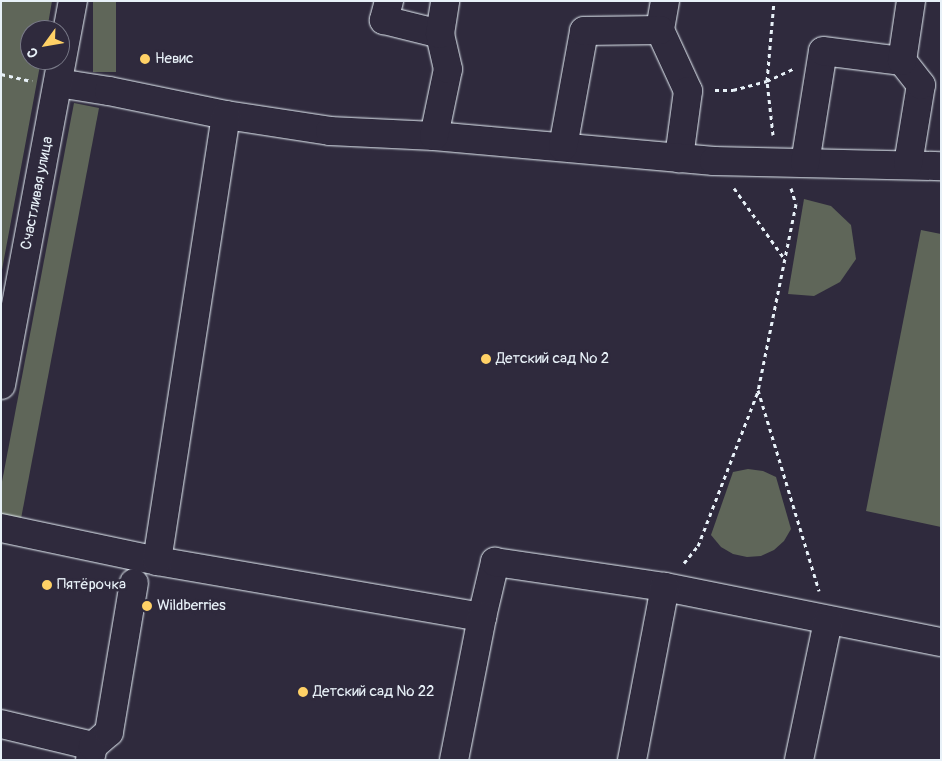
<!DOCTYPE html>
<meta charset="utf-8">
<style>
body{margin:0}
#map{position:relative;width:942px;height:761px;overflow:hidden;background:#2f2a3d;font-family:Pangolin,sans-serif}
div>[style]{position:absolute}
.green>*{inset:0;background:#5f6659;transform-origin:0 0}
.path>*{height:3px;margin-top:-1.5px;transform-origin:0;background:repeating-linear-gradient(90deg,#e8f1f8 0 4px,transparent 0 8px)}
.roads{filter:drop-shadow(0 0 1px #e8f1f8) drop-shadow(0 0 1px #e8f1f8)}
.minor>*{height:28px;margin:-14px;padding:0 14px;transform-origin:14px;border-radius:14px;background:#2f2a3d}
.dots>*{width:14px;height:14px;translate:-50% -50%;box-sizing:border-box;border:2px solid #2f2a3d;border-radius:50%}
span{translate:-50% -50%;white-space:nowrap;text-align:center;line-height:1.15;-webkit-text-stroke:5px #2f2a3d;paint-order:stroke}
.poi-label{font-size:15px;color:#e8f1f8}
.left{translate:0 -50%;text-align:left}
.street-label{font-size:15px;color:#e8f1f8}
.frame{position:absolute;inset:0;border:2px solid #e8f1f8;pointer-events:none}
.north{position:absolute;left:20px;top:20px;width:50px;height:50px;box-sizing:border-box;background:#2f2a3d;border:1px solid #797a88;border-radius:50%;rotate:238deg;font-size:14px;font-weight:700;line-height:20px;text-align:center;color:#e8f1f8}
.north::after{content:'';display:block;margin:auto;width:18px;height:22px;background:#ffd166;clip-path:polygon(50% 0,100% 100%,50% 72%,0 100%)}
</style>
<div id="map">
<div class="green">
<i style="clip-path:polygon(1px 1px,52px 1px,47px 30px,30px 30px,30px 60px,41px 60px,1px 275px)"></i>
<i style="left:93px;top:1px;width:23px;height:71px"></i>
<i style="clip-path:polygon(74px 103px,99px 108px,20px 524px,1px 520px,1px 487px)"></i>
<i style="clip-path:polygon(804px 199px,831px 206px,851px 225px,856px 259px,840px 282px,814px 296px,788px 294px)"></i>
<i style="clip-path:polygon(921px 230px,941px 234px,941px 527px,866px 511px)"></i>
<i style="clip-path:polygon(748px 469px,763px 471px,776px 477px,791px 529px,784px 541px,774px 550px,761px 556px,747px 557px,733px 554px,721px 547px,711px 535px,733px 472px)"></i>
</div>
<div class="path">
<i style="left:1px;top:74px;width:32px;rotate:13deg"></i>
<i style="left:715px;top:90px;width:18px"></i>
<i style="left:733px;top:90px;width:35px;rotate:-15deg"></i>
<i style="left:767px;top:81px;width:29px;rotate:-25deg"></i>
<i style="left:773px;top:135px;width:54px;rotate:-96.3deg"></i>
<i style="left:767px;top:81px;width:80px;rotate:-85deg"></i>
<i style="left:734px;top:188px;width:86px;rotate:54.5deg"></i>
<i style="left:791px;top:188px;width:17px;rotate:73deg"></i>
<i style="left:796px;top:204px;width:190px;rotate:101.5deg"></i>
<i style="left:758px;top:390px;width:210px;rotate:73.1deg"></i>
<i style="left:684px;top:563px;width:22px;rotate:-51deg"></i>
<i style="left:698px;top:546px;width:166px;rotate:-68.8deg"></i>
</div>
<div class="roads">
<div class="minor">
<i style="left:389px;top:1px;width:20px;rotate:105deg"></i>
<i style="left:384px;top:20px;width:58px;rotate:14deg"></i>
<i style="left:665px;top:1px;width:29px;rotate:100deg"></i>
<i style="left:660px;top:30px;width:67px;rotate:65.3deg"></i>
<i style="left:688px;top:91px;width:68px;rotate:97.7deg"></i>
<i style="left:58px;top:83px;width:52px;rotate:8.9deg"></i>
<i style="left:109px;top:91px;width:119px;rotate:11.6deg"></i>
<i style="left:226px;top:115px;width:105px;rotate:8.7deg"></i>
<i style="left:330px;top:131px;width:104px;rotate:2.8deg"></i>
<i style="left:434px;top:136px;width:281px;rotate:5.1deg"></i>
<i style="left:714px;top:161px;width:227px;rotate:1.3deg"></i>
<i style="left:434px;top:136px;width:68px;rotate:-78.2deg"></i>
<i style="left:448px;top:69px;width:36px;rotate:-103deg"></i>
<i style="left:440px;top:34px;width:33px;rotate:-81deg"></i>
<i style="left:563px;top:147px;width:118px;rotate:-79.7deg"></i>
<i style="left:584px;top:31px;width:76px;rotate:-0.8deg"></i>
<i style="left:805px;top:163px;width:113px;rotate:-80.9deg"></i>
<i style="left:823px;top:51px;width:80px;rotate:7.2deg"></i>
<i style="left:908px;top:164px;width:80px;rotate:-80.7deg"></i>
<i style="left:921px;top:85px;width:31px;rotate:-128deg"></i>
<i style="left:902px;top:61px;width:61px;rotate:-81.5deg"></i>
<i style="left:1px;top:385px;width:391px;rotate:-79.4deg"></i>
<i style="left:1px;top:528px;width:159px;rotate:11.9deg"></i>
<i style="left:157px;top:561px;width:330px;rotate:9.8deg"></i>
<i style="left:482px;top:617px;width:57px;rotate:-76.7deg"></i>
<i style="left:495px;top:562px;width:172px;rotate:8.4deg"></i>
<i style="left:665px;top:587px;width:281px;rotate:11.3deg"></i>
<i style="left:157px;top:561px;width:451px;rotate:-81.2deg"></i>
<i style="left:1px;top:724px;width:95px;rotate:13.4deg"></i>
<i style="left:93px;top:746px;width:14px;rotate:102deg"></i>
<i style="left:93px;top:746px;width:21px;rotate:-41deg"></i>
<i style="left:109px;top:732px;width:151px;rotate:-80.5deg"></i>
<i style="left:454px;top:760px;width:146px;rotate:-78.9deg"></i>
<i style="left:632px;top:760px;width:176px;rotate:-79.2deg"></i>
<i style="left:799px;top:760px;width:142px;rotate:-78.2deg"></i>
</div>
</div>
<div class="dots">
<i style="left:145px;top:59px;background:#ffd166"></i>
<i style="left:486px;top:359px;background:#ffd166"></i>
<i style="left:47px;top:585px;background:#ffd166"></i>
<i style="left:147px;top:606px;background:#ffd166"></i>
<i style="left:303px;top:692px;background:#ffd166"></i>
</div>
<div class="poi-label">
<span class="left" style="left:155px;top:59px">Невис</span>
<span class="left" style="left:496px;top:359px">Детский сад № 2</span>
<span class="left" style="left:57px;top:585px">Пятёрочка</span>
<span class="left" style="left:157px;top:606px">Wildberries</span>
<span class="left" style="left:313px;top:692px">Детский сад № 22</span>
</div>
<div class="street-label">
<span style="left:37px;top:193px;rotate:-79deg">Счастливая улица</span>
</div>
<div class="frame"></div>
<div class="north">С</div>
</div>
